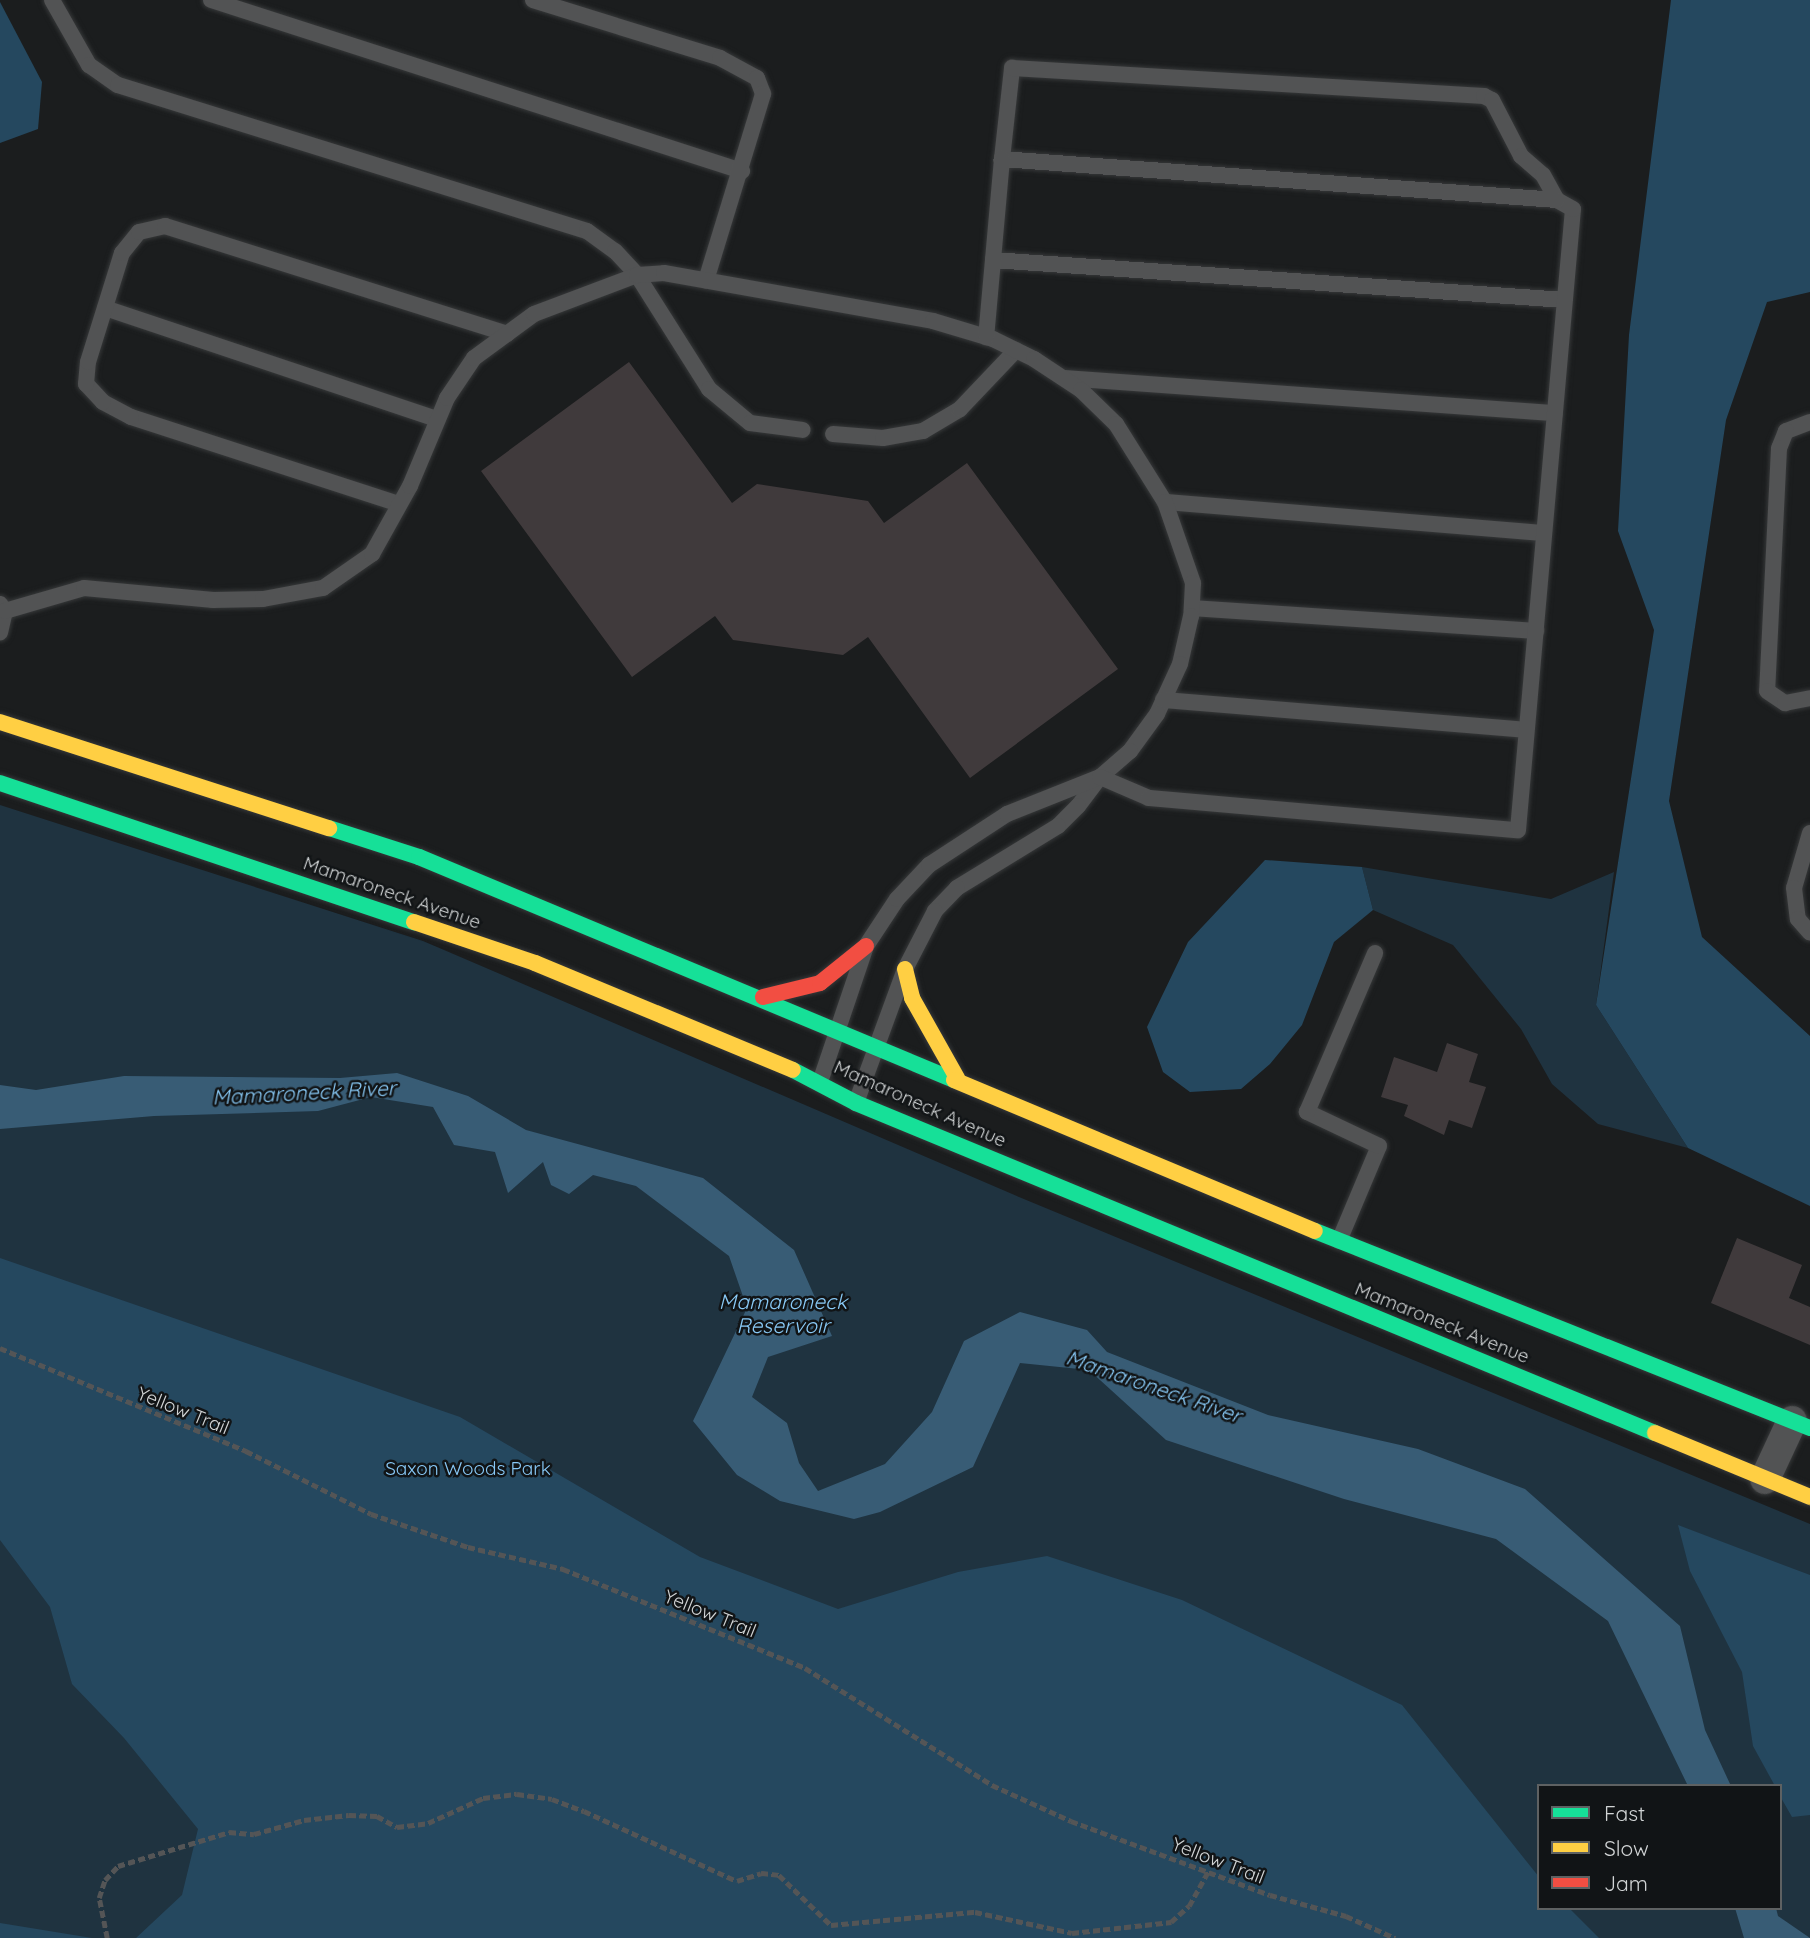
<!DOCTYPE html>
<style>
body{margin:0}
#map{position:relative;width:1810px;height:1938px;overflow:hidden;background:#1b1d1e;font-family:Quicksand,sans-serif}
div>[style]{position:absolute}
.green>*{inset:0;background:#1f3340}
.forest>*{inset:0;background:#25485f}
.water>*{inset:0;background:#385c75}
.building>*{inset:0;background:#403a3c}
.path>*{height:4.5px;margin-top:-2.25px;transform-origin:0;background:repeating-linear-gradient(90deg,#545556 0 7px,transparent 0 10.5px)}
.roads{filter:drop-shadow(0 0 2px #363839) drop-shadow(0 0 2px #363839)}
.lane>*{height:16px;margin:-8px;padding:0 8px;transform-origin:8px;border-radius:8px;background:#525354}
.street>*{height:30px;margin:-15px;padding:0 15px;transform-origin:15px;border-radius:15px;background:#525354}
.fast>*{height:16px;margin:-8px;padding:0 8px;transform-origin:8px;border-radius:8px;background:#16e098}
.slow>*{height:16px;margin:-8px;padding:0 8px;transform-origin:8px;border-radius:8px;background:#ffcf43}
.jam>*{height:16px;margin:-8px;padding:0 8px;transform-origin:8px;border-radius:8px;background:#f24e42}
span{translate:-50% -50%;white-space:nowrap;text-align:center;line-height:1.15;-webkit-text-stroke:5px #111416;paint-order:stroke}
.street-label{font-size:19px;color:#d1d4d5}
.park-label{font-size:19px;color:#88c9f7}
.water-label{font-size:21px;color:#89caf7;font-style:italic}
.legend{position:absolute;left:1537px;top:1784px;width:245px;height:126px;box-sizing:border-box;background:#111416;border:2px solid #5e6162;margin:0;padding:9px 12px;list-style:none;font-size:21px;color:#d1d4d5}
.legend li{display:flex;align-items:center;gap:14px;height:35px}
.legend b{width:35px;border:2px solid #5e6162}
</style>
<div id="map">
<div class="green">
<i style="clip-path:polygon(evenodd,0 805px,423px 941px,1019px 1197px,1810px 1524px,1810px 1938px,0 1938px,0 805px,1539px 1786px,1780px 1786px,1780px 1908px,1539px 1908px,1539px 1786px)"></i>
<i style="clip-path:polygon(1362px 867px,1551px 899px,1614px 872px,1596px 1005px,1688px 1148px,1598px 1124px,1552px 1084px,1521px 1029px,1453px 945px,1373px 910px)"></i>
</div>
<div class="forest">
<i style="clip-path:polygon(1671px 0,1810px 0,1810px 292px,1767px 302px,1726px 420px,1669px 801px,1702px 937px,1810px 1036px,1810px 1206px,1688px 1148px,1596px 1005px,1654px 630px,1618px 531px,1629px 335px)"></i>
<i style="clip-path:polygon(0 2px,42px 82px,38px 129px,0 143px)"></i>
<i style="clip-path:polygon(1265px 860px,1362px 867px,1373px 910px,1334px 942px,1302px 1025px,1270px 1064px,1241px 1089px,1190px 1092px,1163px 1072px,1147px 1027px,1188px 942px)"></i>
<i style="clip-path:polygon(0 1258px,460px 1417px,700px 1557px,838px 1609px,958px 1572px,1047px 1556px,1182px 1600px,1402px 1705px,1539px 1877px,1539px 1908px,1569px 1908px,1599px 1938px,136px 1938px,182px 1895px,198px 1829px,124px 1738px,72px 1684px,50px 1607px,0 1540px)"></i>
<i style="clip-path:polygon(1678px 1525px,1810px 1575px,1810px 1815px,1792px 1817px,1780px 1796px,1780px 1786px,1775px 1786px,1753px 1746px,1742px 1672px,1690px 1571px)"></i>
<i style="clip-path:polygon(0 1923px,92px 1938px,0 1938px)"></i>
</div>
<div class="water">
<i style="clip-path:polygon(397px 1073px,468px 1096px,526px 1130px,703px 1178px,794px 1250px,832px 1336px,768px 1357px,752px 1397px,787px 1423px,799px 1463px,818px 1491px,885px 1464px,932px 1412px,964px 1341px,1020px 1312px,1087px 1330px,1107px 1352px,1268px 1415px,1418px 1449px,1525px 1489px,1680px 1626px,1705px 1730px,1731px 1786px,1688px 1786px,1608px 1621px,1496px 1539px,1344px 1499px,1166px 1440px,1089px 1370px,1020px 1363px,973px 1467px,880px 1512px,854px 1519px,780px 1501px,737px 1475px,693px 1421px,747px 1308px,729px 1256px,636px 1186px,593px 1175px,569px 1194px,551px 1185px,543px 1162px,508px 1193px,495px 1152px,454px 1145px,433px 1107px,371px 1097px,318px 1111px,154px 1116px,0 1129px,0 1085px,36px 1090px,124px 1076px,340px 1078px)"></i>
<i style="clip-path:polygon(1735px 1908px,1776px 1908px,1778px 1916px,1810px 1938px,1744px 1938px)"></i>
</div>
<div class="building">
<i style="clip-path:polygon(629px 362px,732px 503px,757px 484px,868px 501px,884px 523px,967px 463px,1118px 669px,970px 778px,868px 637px,843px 655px,733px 640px,715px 616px,632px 677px,481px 471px)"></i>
<i style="clip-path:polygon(1447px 1043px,1478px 1054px,1469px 1082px,1486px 1087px,1472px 1128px,1449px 1120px,1444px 1135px,1404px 1116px,1408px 1105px,1381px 1097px,1394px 1057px,1437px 1072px)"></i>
<i style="clip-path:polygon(1737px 1238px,1802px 1265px,1789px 1298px,1810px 1307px,1810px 1345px,1711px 1303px)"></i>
</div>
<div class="path">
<i style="left:0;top:1348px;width:267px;rotate:22.7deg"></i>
<i style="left:246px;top:1451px;width:140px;rotate:26.7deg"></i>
<i style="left:371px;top:1514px;width:102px;rotate:18.8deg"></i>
<i style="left:468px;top:1547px;width:98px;rotate:13deg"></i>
<i style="left:563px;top:1569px;width:261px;rotate:22.2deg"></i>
<i style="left:805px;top:1668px;width:221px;rotate:32deg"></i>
<i style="left:992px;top:1785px;width:87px;rotate:24.5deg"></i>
<i style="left:1071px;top:1821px;width:212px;rotate:20.4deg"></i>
<i style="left:1270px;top:1895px;width:79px;rotate:15.4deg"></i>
<i style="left:1346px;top:1916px;width:54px;rotate:24.2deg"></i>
<i style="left:107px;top:1938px;width:41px;rotate:-101.3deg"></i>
<i style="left:99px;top:1898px;width:19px;rotate:-72deg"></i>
<i style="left:105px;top:1880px;width:19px;rotate:-47deg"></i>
<i style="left:118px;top:1866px;width:116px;rotate:-17deg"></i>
<i style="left:229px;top:1832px;width:25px;rotate:5deg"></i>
<i style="left:254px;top:1834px;width:52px;rotate:-15.6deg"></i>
<i style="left:304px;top:1820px;width:45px;rotate:-6.3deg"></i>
<i style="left:349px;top:1815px;width:28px;rotate:2deg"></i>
<i style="left:377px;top:1816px;width:23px;rotate:29deg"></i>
<i style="left:397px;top:1827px;width:31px;rotate:-7deg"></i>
<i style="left:428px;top:1823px;width:60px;rotate:-24.4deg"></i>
<i style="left:483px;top:1798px;width:34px;rotate:-7deg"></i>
<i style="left:517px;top:1794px;width:35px;rotate:8deg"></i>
<i style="left:552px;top:1799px;width:34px;rotate:21deg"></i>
<i style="left:584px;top:1811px;width:168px;rotate:24.6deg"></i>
<i style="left:737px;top:1881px;width:25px;rotate:-18deg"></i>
<i style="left:761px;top:1873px;width:18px;rotate:6deg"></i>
<i style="left:779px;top:1875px;width:72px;rotate:43.9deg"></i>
<i style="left:831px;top:1925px;width:145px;rotate:-5.2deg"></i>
<i style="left:975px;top:1912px;width:99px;rotate:12.2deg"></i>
<i style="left:1072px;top:1933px;width:100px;rotate:-6.3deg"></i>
<i style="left:1171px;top:1922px;width:24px;rotate:-42deg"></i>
<i style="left:1189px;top:1906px;width:39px;rotate:-61deg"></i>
</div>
<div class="roads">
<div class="lane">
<i style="left:52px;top:0;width:75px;rotate:60.4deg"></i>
<i style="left:89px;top:65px;width:35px;rotate:35deg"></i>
<i style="left:118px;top:85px;width:491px;rotate:17.3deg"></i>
<i style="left:587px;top:231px;width:34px;rotate:36deg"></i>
<i style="left:615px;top:251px;width:33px;rotate:47deg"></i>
<i style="left:637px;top:275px;width:135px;rotate:57.7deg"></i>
<i style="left:709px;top:389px;width:53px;rotate:39.7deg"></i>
<i style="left:750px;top:423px;width:53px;rotate:7.5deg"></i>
<i style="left:211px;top:0;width:558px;rotate:17.85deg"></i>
<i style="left:533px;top:0;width:196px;rotate:17.2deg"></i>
<i style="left:720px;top:58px;width:42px;rotate:28.4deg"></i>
<i style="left:757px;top:78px;width:17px;rotate:69deg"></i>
<i style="left:763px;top:94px;width:195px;rotate:107deg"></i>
<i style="left:1002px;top:159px;width:92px;rotate:-83.7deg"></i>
<i style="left:1012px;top:68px;width:473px;rotate:3.4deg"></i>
<i style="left:1484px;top:96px;width:9px;rotate:27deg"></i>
<i style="left:1492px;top:100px;width:63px;rotate:62.6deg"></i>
<i style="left:1521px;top:156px;width:29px;rotate:41deg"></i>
<i style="left:1543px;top:175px;width:29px;rotate:61deg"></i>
<i style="left:993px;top:260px;width:573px;rotate:4deg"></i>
<i style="left:105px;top:308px;width:350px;rotate:18.5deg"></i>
<i style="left:1065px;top:378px;width:491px;rotate:4.1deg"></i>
<i style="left:1810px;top:422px;width:26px;rotate:159deg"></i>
<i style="left:1786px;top:431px;width:18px;rotate:112deg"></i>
<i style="left:1779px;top:448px;width:243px;rotate:92.8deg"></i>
<i style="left:1767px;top:691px;width:22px;rotate:34deg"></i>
<i style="left:1785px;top:703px;width:25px;rotate:-11deg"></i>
<i style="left:833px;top:434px;width:50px;rotate:4.6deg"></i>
<i style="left:883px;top:438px;width:41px;rotate:-9.9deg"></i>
<i style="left:923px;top:431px;width:43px;rotate:-30.7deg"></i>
<i style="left:960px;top:409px;width:81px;rotate:-46.5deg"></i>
<i style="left:1165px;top:502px;width:380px;rotate:4.7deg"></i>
<i style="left:399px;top:504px;width:282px;rotate:-162deg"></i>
<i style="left:131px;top:417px;width:32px;rotate:-152deg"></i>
<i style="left:103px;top:402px;width:25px;rotate:-133deg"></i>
<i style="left:86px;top:384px;width:22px;rotate:-85deg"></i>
<i style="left:88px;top:362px;width:114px;rotate:-72.7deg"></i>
<i style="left:122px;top:253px;width:27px;rotate:-51deg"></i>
<i style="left:139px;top:232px;width:27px;rotate:-13deg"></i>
<i style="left:165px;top:226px;width:359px;rotate:17.5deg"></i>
<i style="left:0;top:604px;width:9px;rotate:54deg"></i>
<i style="left:5px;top:611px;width:22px;rotate:103deg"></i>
<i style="left:1192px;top:608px;width:345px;rotate:3.8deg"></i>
<i style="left:5px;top:611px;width:82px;rotate:-16.2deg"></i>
<i style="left:84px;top:588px;width:130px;rotate:5.3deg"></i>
<i style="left:213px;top:600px;width:50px;rotate:-1.1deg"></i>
<i style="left:263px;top:599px;width:61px;rotate:-10.4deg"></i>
<i style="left:323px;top:588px;width:60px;rotate:-34.8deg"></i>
<i style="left:372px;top:554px;width:78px;rotate:-60.8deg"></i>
<i style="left:410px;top:486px;width:95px;rotate:-67.2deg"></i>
<i style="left:447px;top:398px;width:48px;rotate:-56deg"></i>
<i style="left:474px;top:358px;width:74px;rotate:-36.3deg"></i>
<i style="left:534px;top:314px;width:110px;rotate:-20.7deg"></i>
<i style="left:637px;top:275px;width:27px;rotate:-4deg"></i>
<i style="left:664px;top:273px;width:273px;rotate:10.1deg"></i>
<i style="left:933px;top:321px;width:63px;rotate:16.7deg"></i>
<i style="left:993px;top:339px;width:46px;rotate:26deg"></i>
<i style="left:1034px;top:359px;width:56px;rotate:33.4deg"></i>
<i style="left:1081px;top:390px;width:49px;rotate:44.2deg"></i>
<i style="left:1116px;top:424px;width:92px;rotate:57.9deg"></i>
<i style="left:1165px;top:502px;width:86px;rotate:70.9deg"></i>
<i style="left:1193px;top:583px;width:33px;rotate:93deg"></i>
<i style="left:1191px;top:616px;width:49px;rotate:102.9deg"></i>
<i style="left:1180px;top:664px;width:55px;rotate:114.7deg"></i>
<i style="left:1157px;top:714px;width:46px;rotate:126.1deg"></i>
<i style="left:1130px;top:751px;width:40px;rotate:139deg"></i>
<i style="left:1100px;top:777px;width:36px;rotate:127deg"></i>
<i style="left:1078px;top:806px;width:28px;rotate:135deg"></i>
<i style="left:1058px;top:826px;width:119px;rotate:148.5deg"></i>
<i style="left:957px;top:888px;width:32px;rotate:134deg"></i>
<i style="left:935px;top:911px;width:65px;rotate:117.3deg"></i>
<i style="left:905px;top:969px;width:143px;rotate:110.1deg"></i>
<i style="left:1163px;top:700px;width:364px;rotate:4.7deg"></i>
<i style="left:1810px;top:833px;width:57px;rotate:106.2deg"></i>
<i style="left:1794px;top:888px;width:31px;rotate:83deg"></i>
<i style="left:1798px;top:919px;width:18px;rotate:49deg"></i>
<i style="left:820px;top:1082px;width:144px;rotate:-71.3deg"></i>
<i style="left:866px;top:946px;width:56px;rotate:-56.6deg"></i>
<i style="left:897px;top:899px;width:47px;rotate:-46.7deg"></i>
<i style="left:929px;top:865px;width:93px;rotate:-33.2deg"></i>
<i style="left:1007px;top:814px;width:100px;rotate:-21.7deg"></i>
<i style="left:1100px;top:777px;width:53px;rotate:23.2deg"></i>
<i style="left:1149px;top:798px;width:370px;rotate:5deg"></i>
<i style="left:1518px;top:830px;width:623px;rotate:-84.94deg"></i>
<i style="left:1573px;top:209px;width:18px;rotate:-151deg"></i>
<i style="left:1557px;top:200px;width:557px;rotate:-175.78deg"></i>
<i style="left:1002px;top:159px;width:179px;rotate:95.1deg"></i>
<i style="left:1339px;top:1241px;width:103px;rotate:-67.2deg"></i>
<i style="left:1379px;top:1146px;width:80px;rotate:-154.7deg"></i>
<i style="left:1307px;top:1112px;width:173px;rotate:-66.8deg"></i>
</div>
<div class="street">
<i style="left:1765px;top:1479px;width:64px;rotate:-65deg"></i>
</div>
<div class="fast">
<i style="left:0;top:783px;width:437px;rotate:18.6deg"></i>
<i style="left:329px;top:828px;width:95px;rotate:17.9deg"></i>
<i style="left:419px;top:857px;width:580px;rotate:22.63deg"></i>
<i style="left:793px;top:1070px;width:71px;rotate:27.6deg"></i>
<i style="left:856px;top:1103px;width:864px;rotate:22.44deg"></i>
<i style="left:1315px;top:1231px;width:533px;rotate:21.7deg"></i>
</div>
<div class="slow">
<i style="left:0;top:722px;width:346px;rotate:17.9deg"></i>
<i style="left:414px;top:922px;width:128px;rotate:18.7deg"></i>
<i style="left:535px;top:963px;width:279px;rotate:22.5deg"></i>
<i style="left:905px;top:969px;width:30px;rotate:76deg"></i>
<i style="left:912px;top:998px;width:92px;rotate:60.6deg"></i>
<i style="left:954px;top:1080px;width:391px;rotate:22.7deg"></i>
<i style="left:1655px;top:1433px;width:168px;rotate:22.4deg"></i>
</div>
<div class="jam">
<i style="left:763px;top:997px;width:59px;rotate:-13.8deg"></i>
<i style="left:820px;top:983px;width:59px;rotate:-38.8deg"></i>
</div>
</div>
<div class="street-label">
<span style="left:392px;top:893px;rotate:19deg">Mamaroneck Avenue</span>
<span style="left:920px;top:1104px;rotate:24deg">Mamaroneck Avenue</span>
<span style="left:1442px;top:1323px;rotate:22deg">Mamaroneck Avenue</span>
<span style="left:183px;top:1411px;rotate:22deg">Yellow Trail</span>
<span style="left:710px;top:1614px;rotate:22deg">Yellow Trail</span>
<span style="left:1218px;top:1861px;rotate:21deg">Yellow Trail</span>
</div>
<div class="park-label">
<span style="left:468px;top:1469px">Saxon Woods Park</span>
</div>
<div class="water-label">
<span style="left:304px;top:1092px;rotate:-3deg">Mamaroneck River</span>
<span style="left:783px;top:1313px">Mamaroneck<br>Reservoir</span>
<span style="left:1154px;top:1386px;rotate:19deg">Mamaroneck River</span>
</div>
<ul class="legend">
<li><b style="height:9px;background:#16e098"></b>Fast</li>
<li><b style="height:9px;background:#ffcf43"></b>Slow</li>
<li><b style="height:9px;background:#f24e42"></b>Jam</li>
</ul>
</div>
